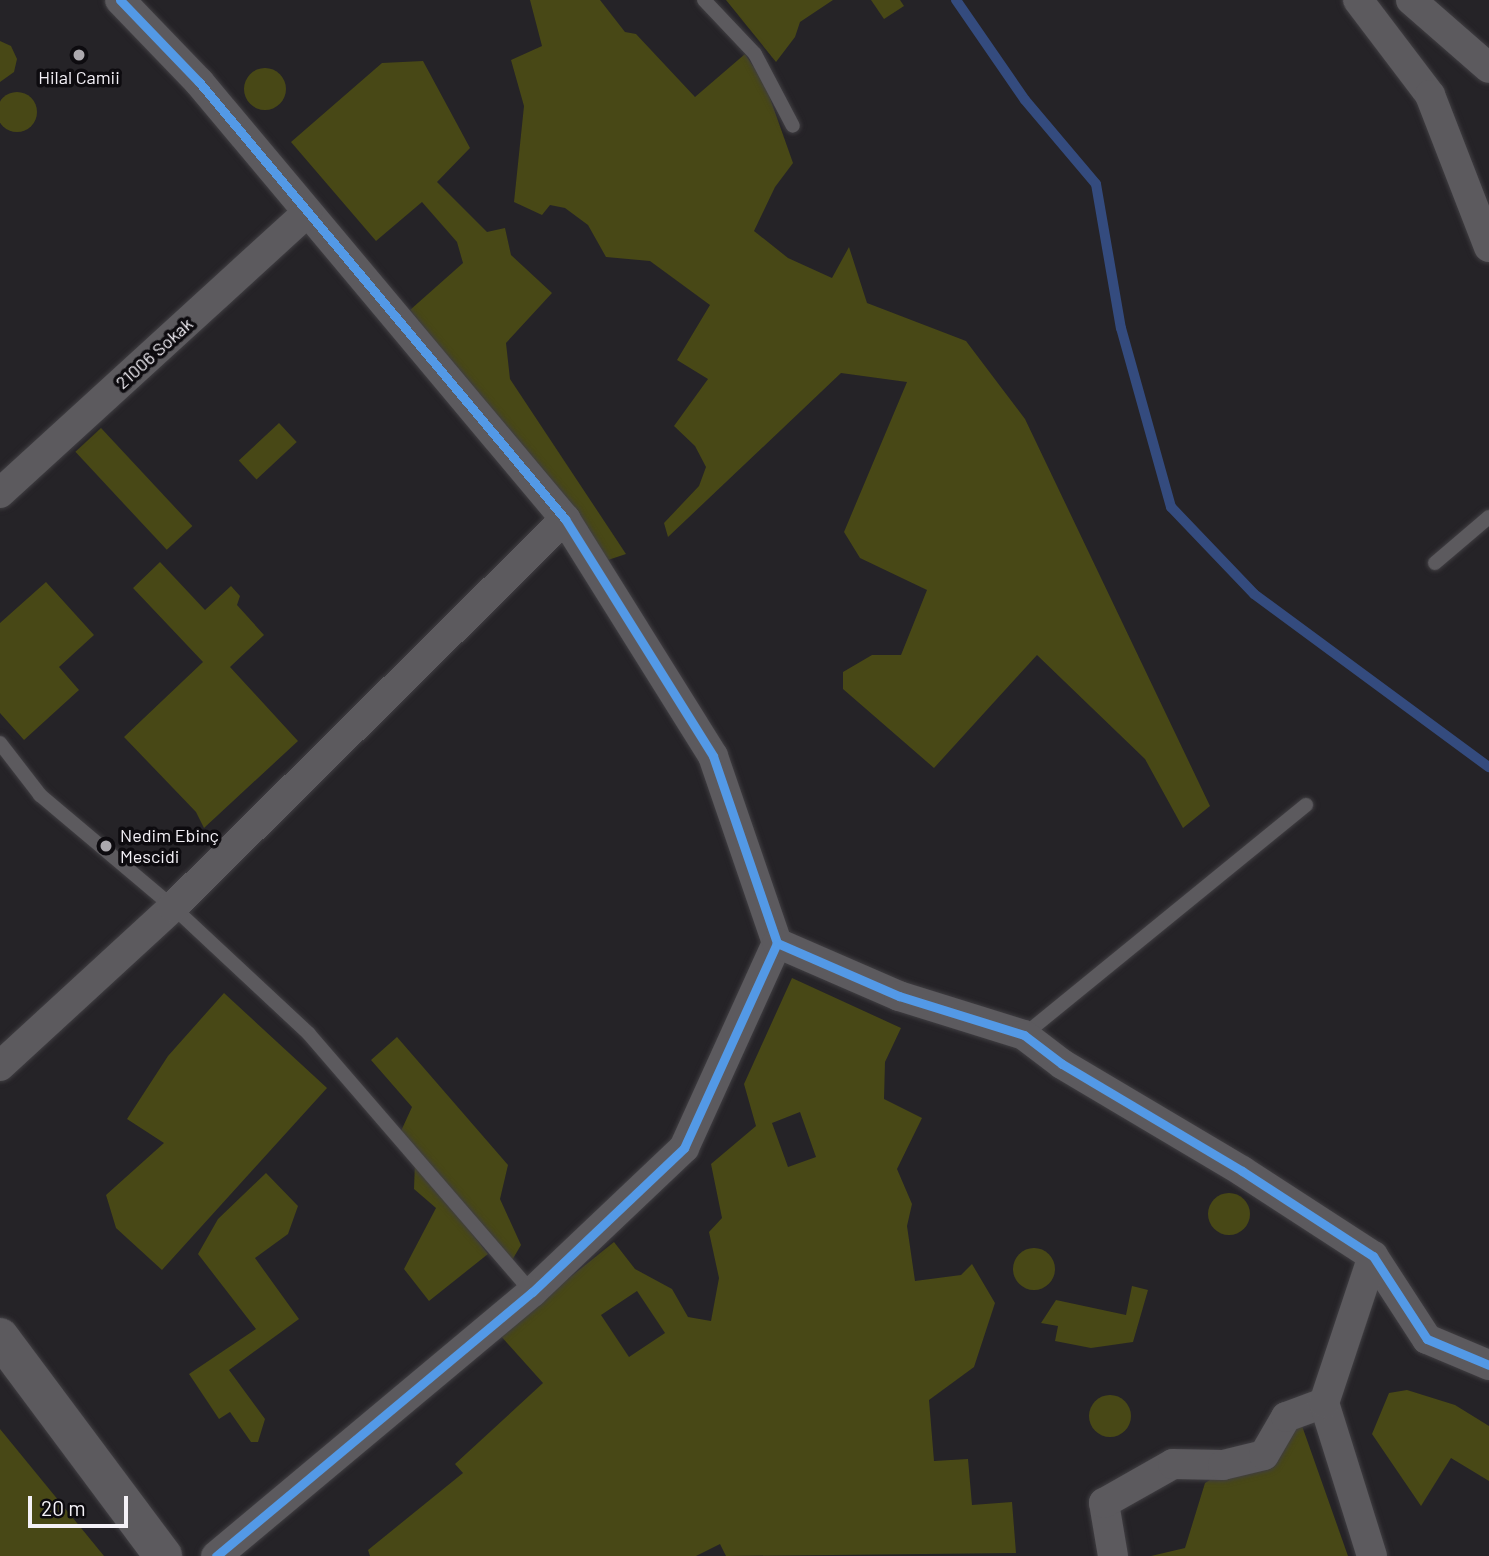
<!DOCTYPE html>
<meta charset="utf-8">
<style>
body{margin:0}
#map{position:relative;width:1489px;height:1556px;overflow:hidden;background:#252327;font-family:Barlow,sans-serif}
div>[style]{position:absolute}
.forest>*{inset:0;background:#484816;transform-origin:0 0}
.round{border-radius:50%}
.stream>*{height:10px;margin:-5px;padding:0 5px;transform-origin:5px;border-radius:5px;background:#344b7e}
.roads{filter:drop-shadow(0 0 2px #403e42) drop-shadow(0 0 2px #403e42)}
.service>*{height:14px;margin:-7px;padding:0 7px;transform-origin:7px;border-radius:7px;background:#5c5a5e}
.minor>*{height:30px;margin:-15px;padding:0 15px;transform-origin:15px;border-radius:15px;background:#5c5a5e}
.secondary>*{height:38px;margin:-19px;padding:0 19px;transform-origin:19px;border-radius:19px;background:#5c5a5e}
.cycleway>*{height:9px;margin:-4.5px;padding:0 4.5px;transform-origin:4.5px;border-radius:4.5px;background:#5399e6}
.dots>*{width:19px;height:19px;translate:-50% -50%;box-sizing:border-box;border:4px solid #0d0b0f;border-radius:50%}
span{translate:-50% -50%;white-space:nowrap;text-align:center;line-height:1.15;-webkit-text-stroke:7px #0d0b0f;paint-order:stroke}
.poi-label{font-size:18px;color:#f4f1f7}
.left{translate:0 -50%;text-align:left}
.street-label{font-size:18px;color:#f4f1f7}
.scale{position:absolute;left:28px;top:1496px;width:100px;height:32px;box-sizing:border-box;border:4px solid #f4f1f7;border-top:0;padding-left:9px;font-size:21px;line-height:24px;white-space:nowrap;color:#f4f1f7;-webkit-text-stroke:5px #0d0b0f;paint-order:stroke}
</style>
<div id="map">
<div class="forest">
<i style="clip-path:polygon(530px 0,600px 0,625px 32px,636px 34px,695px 97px,745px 54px,765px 84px,793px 163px,775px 187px,754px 231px,788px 258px,832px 278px,849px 247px,867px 303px,966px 341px,1025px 419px,1210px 806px,1183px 828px,1145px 759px,1037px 655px,934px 768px,843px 689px,843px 672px,872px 655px,901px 655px,927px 590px,860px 558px,844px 532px,907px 382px,841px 373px,668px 537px,664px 523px,699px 486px,706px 467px,695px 446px,674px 426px,708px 379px,677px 360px,710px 305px,650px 261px,606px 257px,588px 225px,565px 208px,550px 205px,542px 215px,514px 202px,524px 106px,511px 60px,542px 46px)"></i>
<i style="clip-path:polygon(726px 0,833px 0,800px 22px,795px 37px,776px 62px)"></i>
<i style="clip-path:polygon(871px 0,900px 0,904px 6px,884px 19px)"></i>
<i style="clip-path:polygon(0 41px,11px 46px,17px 59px,14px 72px,0 82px)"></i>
<i style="clip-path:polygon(423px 61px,470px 148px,437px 182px,487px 232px,505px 228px,511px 255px,552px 293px,506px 343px,510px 379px,626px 554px,608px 560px,410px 310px,463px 263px,457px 242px,422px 202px,376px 241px,291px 142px,382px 63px)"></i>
<i class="round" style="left:244px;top:68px;width:42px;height:42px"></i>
<i class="round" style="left:-3px;top:92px;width:40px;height:40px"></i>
<i style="left:279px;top:423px;width:26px;height:55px;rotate:47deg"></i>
<i style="left:101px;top:428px;width:134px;height:35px;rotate:47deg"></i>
<i style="clip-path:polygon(160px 562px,205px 610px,231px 586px,240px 596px,237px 605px,264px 635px,230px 667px,298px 741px,204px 828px,196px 812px,124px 737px,203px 662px,133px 588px)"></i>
<i style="clip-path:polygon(46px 582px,94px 635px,59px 667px,79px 690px,24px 740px,0 713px,0 623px)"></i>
<i style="clip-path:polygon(evenodd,792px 978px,901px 1028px,885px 1062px,884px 1099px,922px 1118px,897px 1169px,912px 1204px,907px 1226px,915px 1281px,961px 1275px,972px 1264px,995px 1303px,974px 1367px,929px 1400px,934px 1461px,968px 1459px,972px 1505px,1012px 1502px,1016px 1553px,726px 1556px,720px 1544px,696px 1556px,370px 1556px,368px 1550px,463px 1473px,455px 1464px,543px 1383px,499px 1334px,614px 1242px,635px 1269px,672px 1289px,688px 1317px,711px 1321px,719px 1278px,709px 1232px,722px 1218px,711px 1164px,756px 1126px,744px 1084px,792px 978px,800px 1112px,816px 1157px,788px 1167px,772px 1123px,800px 1112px,792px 978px,637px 1291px,665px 1333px,629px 1357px,601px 1315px,637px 1291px)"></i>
<i style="clip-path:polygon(224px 993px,327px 1088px,162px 1270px,116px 1228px,106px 1195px,164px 1143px,127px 1119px,168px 1056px)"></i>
<i style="clip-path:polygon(397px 1037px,508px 1165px,500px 1199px,521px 1245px,511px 1262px,401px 1131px,412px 1107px,371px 1060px)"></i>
<i style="clip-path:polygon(415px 1162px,488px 1254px,429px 1301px,404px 1269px,436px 1208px,414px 1189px)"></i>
<i style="clip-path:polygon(266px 1173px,298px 1206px,288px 1234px,255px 1258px,299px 1319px,229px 1370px,265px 1419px,258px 1442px,251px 1442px,230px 1412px,219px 1419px,189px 1374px,256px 1329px,198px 1254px,218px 1219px)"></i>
<i class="round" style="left:1208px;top:1193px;width:42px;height:42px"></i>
<i class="round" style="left:1013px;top:1248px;width:42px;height:42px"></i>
<i style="clip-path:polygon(1132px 1286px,1148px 1290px,1133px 1342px,1091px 1348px,1055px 1341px,1058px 1326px,1041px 1323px,1056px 1300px,1126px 1315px)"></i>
<i style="clip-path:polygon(1407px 1390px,1455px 1405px,1489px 1426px,1489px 1481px,1451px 1458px,1421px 1506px,1372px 1434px,1389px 1393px)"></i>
<i class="round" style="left:1089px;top:1395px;width:42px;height:42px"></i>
<i style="clip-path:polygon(1301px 1423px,1348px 1556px,1151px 1556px,1185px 1548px,1205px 1483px)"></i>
<i style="clip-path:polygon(0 1429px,104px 1556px,0 1556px)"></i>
</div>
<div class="stream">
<i style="left:956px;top:0;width:121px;rotate:55.4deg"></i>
<i style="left:1025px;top:100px;width:110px;rotate:49.8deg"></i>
<i style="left:1096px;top:184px;width:146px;rotate:80.2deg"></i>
<i style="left:1121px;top:328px;width:186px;rotate:74.4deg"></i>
<i style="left:1171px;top:507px;width:120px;rotate:46.3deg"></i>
<i style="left:1254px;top:594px;width:292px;rotate:36.4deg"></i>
</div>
<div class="roads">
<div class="service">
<i style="left:704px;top:0;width:74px;rotate:46.6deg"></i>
<i style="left:755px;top:54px;width:81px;rotate:62.2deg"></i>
<i style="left:1435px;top:563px;width:71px;rotate:-40.4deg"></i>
<i style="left:0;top:743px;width:66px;rotate:52.4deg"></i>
<i style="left:40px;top:795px;width:174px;rotate:40.1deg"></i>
<i style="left:173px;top:907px;width:186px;rotate:43deg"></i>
<i style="left:309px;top:1034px;width:341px;rotate:49.2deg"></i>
<i style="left:1024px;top:1035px;width:364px;rotate:-39.2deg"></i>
</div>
<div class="minor">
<i style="left:120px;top:0;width:114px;rotate:46.1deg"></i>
<i style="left:199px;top:82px;width:570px;rotate:50.05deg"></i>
<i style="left:565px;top:519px;width:279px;rotate:58deg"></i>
<i style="left:713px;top:756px;width:198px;rotate:71.1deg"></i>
<i style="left:777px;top:943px;width:225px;rotate:114.4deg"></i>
<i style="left:684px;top:1148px;width:209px;rotate:136.5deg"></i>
<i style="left:532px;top:1292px;width:412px;rotate:140.1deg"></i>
<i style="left:1358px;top:0;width:119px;rotate:52.8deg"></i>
<i style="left:1430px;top:95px;width:163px;rotate:68.8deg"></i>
<i style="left:1411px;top:0;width:103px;rotate:41.1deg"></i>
<i style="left:0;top:493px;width:416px;rotate:-42.4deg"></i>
<i style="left:777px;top:943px;width:133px;rotate:23.5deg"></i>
<i style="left:899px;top:996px;width:131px;rotate:17.3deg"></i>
<i style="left:1024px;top:1035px;width:48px;rotate:37.3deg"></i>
<i style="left:1062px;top:1064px;width:209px;rotate:30.7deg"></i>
<i style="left:1242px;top:1171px;width:156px;rotate:33deg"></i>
<i style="left:1373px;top:1256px;width:99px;rotate:57deg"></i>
<i style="left:1427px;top:1339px;width:67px;rotate:22.8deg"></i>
<i style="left:0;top:1066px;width:235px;rotate:-42.6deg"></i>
<i style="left:173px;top:907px;width:552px;rotate:-44.71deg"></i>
<i style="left:1113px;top:1556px;width:54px;rotate:-99.6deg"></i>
<i style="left:1104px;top:1503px;width:79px;rotate:-29.5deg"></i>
<i style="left:1173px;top:1464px;width:50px;rotate:1.1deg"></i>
<i style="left:1223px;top:1465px;width:42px;rotate:-13.7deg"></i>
<i style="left:1264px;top:1455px;width:44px;rotate:-59.9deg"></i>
<i style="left:1286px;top:1417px;width:40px;rotate:-20.2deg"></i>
<i style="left:1372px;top:1556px;width:160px;rotate:-107.4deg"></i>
<i style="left:1324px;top:1403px;width:155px;rotate:-71.6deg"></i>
</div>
<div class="secondary">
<i style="left:0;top:1337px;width:273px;rotate:53.3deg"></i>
</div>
</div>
<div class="cycleway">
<i style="left:120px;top:0;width:114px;rotate:46.1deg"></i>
<i style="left:199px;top:82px;width:570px;rotate:50.05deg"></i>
<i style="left:565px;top:519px;width:279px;rotate:58deg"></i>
<i style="left:713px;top:756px;width:198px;rotate:71.1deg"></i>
<i style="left:777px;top:943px;width:225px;rotate:114.4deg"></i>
<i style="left:684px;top:1148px;width:209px;rotate:136.5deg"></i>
<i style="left:532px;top:1292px;width:412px;rotate:140.1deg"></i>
<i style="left:777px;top:943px;width:133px;rotate:23.5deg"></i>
<i style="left:899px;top:996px;width:131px;rotate:17.3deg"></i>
<i style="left:1024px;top:1035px;width:48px;rotate:37.3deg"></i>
<i style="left:1062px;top:1064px;width:209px;rotate:30.7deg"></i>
<i style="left:1242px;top:1171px;width:156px;rotate:33deg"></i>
<i style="left:1373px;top:1256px;width:99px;rotate:57deg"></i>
<i style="left:1427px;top:1339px;width:67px;rotate:22.8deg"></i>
</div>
<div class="dots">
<i style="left:79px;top:55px;background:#aca9ae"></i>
<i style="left:106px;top:846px;background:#aca9ae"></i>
</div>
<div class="poi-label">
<span style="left:79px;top:77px">Hilal Camii</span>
<span class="left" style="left:120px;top:846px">Nedim Ebinç<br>Mescidi</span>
</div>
<div class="street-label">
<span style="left:154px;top:353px;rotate:-42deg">21006 Sokak</span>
</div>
<div class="scale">20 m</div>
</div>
